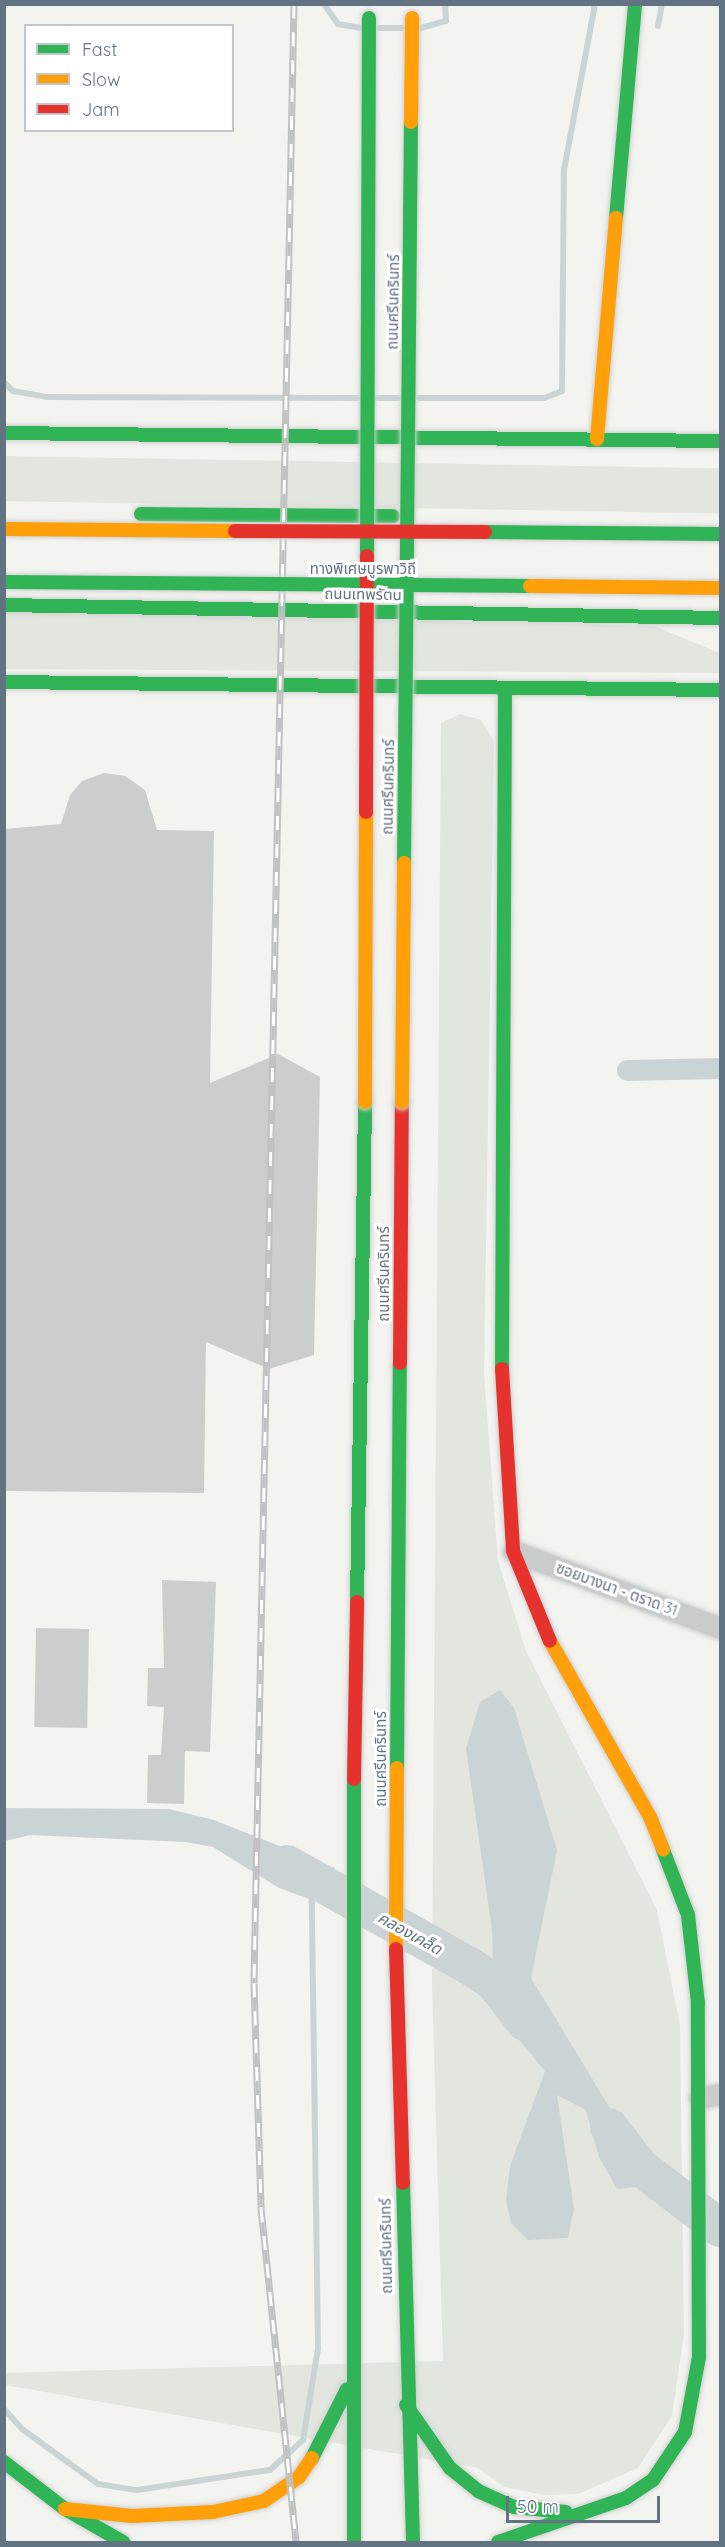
<!DOCTYPE html>
<meta charset="utf-8">
<style>
body{margin:0}
#map{position:relative;width:725px;height:2547px;overflow:hidden;background:#f3f3f0;font-family:Quicksand,"Noto Sans Thai",sans-serif}
div>[style]{position:absolute}
.green>*{inset:0;background:#e2e6de;transform-origin:0 0}
.water>*{inset:0;background:#cbd4d5}
.stream>*{height:6px;margin:-3px;padding:0 3px;transform-origin:3px;border-radius:3px;background:#cbd4d5}
.canal>*{height:21px;margin:-10.5px;padding:0 10.5px;transform-origin:10.5px;border-radius:10.5px;background:#cbd4d5}
.river>*{height:38px;margin:-19px;padding:0 19px;transform-origin:19px;border-radius:19px;background:#cbd4d5}
.building>*{inset:0;background:#cccece;transform-origin:0 0}
.roads{filter:drop-shadow(0 0 2px #cfd1d0) drop-shadow(0 0 2px #cfd1d0)}
.street>*{height:21px;margin:-10.5px;padding:0 10.5px;transform-origin:10.5px;border-radius:10.5px;background:#cacccc}
.fast>*{height:14px;margin:-7px;padding:0 7px;transform-origin:7px;border-radius:7px;background:#30b455}
.slow>*{height:14px;margin:-7px;padding:0 7px;transform-origin:7px;border-radius:7px;background:#ff9f0a}
.jam>*{height:14px;margin:-7px;padding:0 7px;transform-origin:7px;border-radius:7px;background:#e5322d}
.rail>*{height:7px;margin-top:-3.5px;transform-origin:0;background:repeating-linear-gradient(90deg,#fff 0 14px,#c0c2c2 0 28px);box-sizing:border-box;border-block:2px solid #c0c2c2}
.bridges{filter:drop-shadow(0 0 2px #d0d1d0) drop-shadow(0 0 2px #d0d1d0)}
.fast-bridge>*{height:14px;margin:-7px;padding:0 7px;transform-origin:7px;border-radius:7px;background:#30b455}
.slow-bridge>*{height:14px;margin:-7px;padding:0 7px;transform-origin:7px;border-radius:7px;background:#ff9f0a}
.jam-bridge>*{height:14px;margin:-7px;padding:0 7px;transform-origin:7px;border-radius:7px;background:#e5322d}
span{translate:-50% -50%;white-space:nowrap;text-align:center;line-height:1.15;-webkit-text-stroke:6px #fff;paint-order:stroke}
.street-label{font-size:15px;color:#627481}
.water-label{font-size:16px;color:#5e777f;font-style:italic}
.frame{position:absolute;inset:0;border:6px solid #627481;pointer-events:none}
.legend{position:absolute;left:24px;top:24px;width:210px;height:108px;box-sizing:border-box;background:#fff;border:2px solid #c0c7cd;margin:0;padding:8px 10px;list-style:none;font-size:18px;color:#627481}
.legend li{display:flex;align-items:center;gap:12px;height:30px}
.legend b{width:30px;border:2px solid #c0c7cd}
.scale{position:absolute;left:506px;top:2496px;width:154px;height:27px;box-sizing:border-box;border:3px solid #627481;border-top:0;padding-left:8px;font-size:18px;line-height:21px;white-space:nowrap;color:#627481;-webkit-text-stroke:4px #fff;paint-order:stroke}
</style>
<div id="map">
<div class="green">
<i style="left:5px;top:456px;width:715px;height:45px;rotate:1deg"></i>
<i style="clip-path:polygon(5px 612px,654px 626px,720px 653px,720px 673px,5px 669px)"></i>
<i style="clip-path:polygon(460px 714px,481px 720px,494px 741px,484px 1374px,498px 1561px,526px 1651px,657px 1910px,680px 2025px,684px 2333px,672px 2416px,638px 2468px,578px 2494px,544px 2495px,504px 2487px,478px 2468px,5px 2385px,4px 2373px,443px 2361px,432px 1984px,441px 723px)"></i>
</div>
<div class="water">
<i style="clip-path:polygon(500px 1690px,514px 1708px,557px 1850px,531px 1978px,636px 2151px,645px 2186px,617px 2189px,599px 2157px,586px 2110px,557px 2095px,574px 2209px,568px 2238px,528px 2240px,511px 2223px,506px 2201px,510px 2166px,545px 2071px,495px 2011px,492px 1930px,466px 1749px,480px 1702px)"></i>
<i style="clip-path:polygon(4px 1808px,169px 1809px,214px 1820px,335px 1868px,332px 1907px,279px 1888px,213px 1847px,186px 1842px,30px 1835px,5px 1841px)"></i>
</div>
<div class="stream">
<i style="left:324px;top:4px;width:24px;rotate:55deg"></i>
<i style="left:338px;top:24px;width:22px;rotate:10deg"></i>
<i style="left:658px;top:26px;width:22px;rotate:-80deg"></i>
<i style="left:379px;top:28px;width:23px"></i>
<i style="left:421px;top:28px;width:26px;rotate:-16deg"></i>
<i style="left:446px;top:21px;width:17px;rotate:-93deg"></i>
<i style="left:4px;top:382px;width:13px;rotate:45deg"></i>
<i style="left:13px;top:391px;width:34px;rotate:10deg"></i>
<i style="left:46px;top:397px;width:312px;rotate:0.2deg"></i>
<i style="left:377px;top:398px;width:23px"></i>
<i style="left:419px;top:398px;width:125px"></i>
<i style="left:544px;top:398px;width:19px;rotate:-21deg"></i>
<i style="left:562px;top:391px;width:221px;rotate:-89.5deg"></i>
<i style="left:564px;top:170px;width:169px;rotate:-79.4deg"></i>
<i style="left:4px;top:2409px;width:27px;rotate:48deg"></i>
<i style="left:22px;top:2429px;width:94px;rotate:35.9deg"></i>
<i style="left:98px;top:2484px;width:39px;rotate:9deg"></i>
<i style="left:137px;top:2490px;width:134px;rotate:-8.6deg"></i>
<i style="left:270px;top:2470px;width:45px;rotate:-42.3deg"></i>
<i style="left:303px;top:2440px;width:93px;rotate:-80.7deg"></i>
<i style="left:318px;top:2348px;width:454px;rotate:-90.8deg"></i>
</div>
<div class="canal">
<i style="left:627px;top:1070px;width:93px;rotate:-1.2deg"></i>
</div>
<div class="river">
<i style="left:287px;top:1864px;width:207px;rotate:29.2deg"></i>
<i style="left:468px;top:1965px;width:31px;rotate:33deg"></i>
<i style="left:494px;top:1982px;width:51px;rotate:52.2deg"></i>
<i style="left:609px;top:2127px;width:51px;rotate:52.2deg"></i>
<i style="left:640px;top:2167px;width:101px;rotate:37.3deg"></i>
</div>
<div class="building">
<i style="clip-path:polygon(104px 773px,125px 776px,145px 790px,157px 830px,214px 831px,210px 1083px,278px 1054px,320px 1077px,314px 1355px,269px 1369px,206px 1342px,204px 1493px,4px 1491px,4px 829px,61px 824px,70px 795px,82px 781px)"></i>
<i style="clip-path:polygon(162px 1580px,216px 1582px,210px 1752px,185px 1751px,184px 1804px,147px 1803px,148px 1755px,161px 1755px,164px 1707px,147px 1706px,148px 1668px,164px 1668px)"></i>
<i style="left:36px;top:1628px;width:53px;height:99px;rotate:1deg"></i>
</div>
<div class="roads">
<div class="street">
<i style="left:513px;top:1551px;width:221px;rotate:20.4deg"></i>
<i style="left:699px;top:2098px;width:21px;rotate:-11deg"></i>
</div>
<div class="fast">
<i style="left:616px;top:218px;width:215px;rotate:-84.9deg"></i>
<i style="left:4px;top:433px;width:716px;rotate:0.64deg"></i>
<i style="left:141px;top:514px;width:252px;rotate:0.5deg"></i>
<i style="left:4px;top:605px;width:716px;rotate:1.04deg"></i>
<i style="left:4px;top:682px;width:716px;rotate:0.64deg"></i>
<i style="left:502px;top:1369px;width:681px;rotate:-89.75deg"></i>
<i style="left:357px;top:1602px;width:500px;rotate:-89.08deg"></i>
<i style="left:397px;top:1768px;width:405px;rotate:-89.6deg"></i>
<i style="left:403px;top:2183px;width:359px;rotate:88.4deg"></i>
<i style="left:406px;top:2405px;width:77px;rotate:55.1deg"></i>
<i style="left:450px;top:2468px;width:36px;rotate:39deg"></i>
<i style="left:478px;top:2491px;width:39px;rotate:24deg"></i>
<i style="left:514px;top:2507px;width:52px;rotate:5.5deg"></i>
<i style="left:312px;top:2458px;width:77px;rotate:-63.1deg"></i>
<i style="left:4px;top:2462px;width:77px;rotate:37.6deg"></i>
<i style="left:65px;top:2509px;width:67px;rotate:29.6deg"></i>
<i style="left:354px;top:2542px;width:763px;rotate:-90deg"></i>
<i style="left:498px;top:2542px;width:135px;rotate:-19deg"></i>
<i style="left:626px;top:2498px;width:32px;rotate:-34deg"></i>
<i style="left:653px;top:2480px;width:58px;rotate:-56.3deg"></i>
<i style="left:685px;top:2432px;width:76px;rotate:-79.4deg"></i>
<i style="left:699px;top:2357px;width:354px;rotate:-90.2deg"></i>
<i style="left:698px;top:2003px;width:89px;rotate:-96.5deg"></i>
<i style="left:688px;top:1915px;width:70px;rotate:-111deg"></i>
</div>
<div class="slow">
<i style="left:597px;top:439px;width:222px;rotate:-85.1deg"></i>
<i style="left:550px;top:1641px;width:202px;rotate:60.4deg"></i>
<i style="left:650px;top:1817px;width:35px;rotate:68deg"></i>
<i style="left:396px;top:1949px;width:181px;rotate:-89.7deg"></i>
<i style="left:65px;top:2509px;width:67px;rotate:6deg"></i>
<i style="left:132px;top:2516px;width:81px;rotate:-2.8deg"></i>
<i style="left:213px;top:2512px;width:52px;rotate:-12.2deg"></i>
<i style="left:264px;top:2501px;width:42px;rotate:-34.4deg"></i>
<i style="left:299px;top:2477px;width:23px;rotate:-56deg"></i>
</div>
<div class="jam">
<i style="left:400px;top:1363px;width:261px;rotate:-89.6deg"></i>
<i style="left:502px;top:1369px;width:182px;rotate:86.5deg"></i>
<i style="left:513px;top:1551px;width:97px;rotate:67.7deg"></i>
<i style="left:354px;top:1779px;width:177px;rotate:-89deg"></i>
<i style="left:396px;top:1949px;width:234px;rotate:88.3deg"></i>
</div>
</div>
<div class="rail">
<i style="left:294px;top:4px;width:1979px;rotate:91.16deg"></i>
<i style="left:254px;top:1983px;width:225px;rotate:88.2deg"></i>
<i style="left:261px;top:2208px;width:336px;rotate:84deg"></i>
</div>
<div class="bridges">
<div class="fast-bridge">
<i style="left:485px;top:532px;width:235px;rotate:0.5deg"></i>
<i style="left:367px;top:556px;width:538px;rotate:-89.79deg"></i>
<i style="left:4px;top:582px;width:526px;rotate:0.44deg"></i>
<i style="left:404px;top:863px;width:741px;rotate:-89.46deg"></i>
</div>
<div class="slow-bridge">
<i style="left:411px;top:122px;width:104px;rotate:-89.4deg"></i>
<i style="left:4px;top:529px;width:231px;rotate:0.5deg"></i>
<i style="left:530px;top:586px;width:190px;rotate:0.6deg"></i>
<i style="left:365px;top:1102px;width:290px;rotate:-89.8deg"></i>
<i style="left:402px;top:1102px;width:239px;rotate:-89.5deg"></i>
</div>
<div class="jam-bridge">
<i style="left:235px;top:531px;width:250px;rotate:0.2deg"></i>
<i style="left:366px;top:812px;width:256px;rotate:-89.8deg"></i>
</div>
</div>
<div class="street-label">
<span style="left:393px;top:302px;rotate:-89deg">ถนนศรีนครินทร์</span>
<span style="left:363px;top:569px">ทางพิเศษบูรพาวิถี</span>
<span style="left:363px;top:594px;rotate:1deg">ถนนเทพรัตน</span>
<span style="left:388px;top:787px;rotate:-89deg">ถนนศรีนครินทร์</span>
<span style="left:384px;top:1274px;rotate:-90deg">ถนนศรีนครินทร์</span>
<span style="left:617px;top:1589px;rotate:20deg">ซอยบางนา - ตราด 31</span>
<span style="left:381px;top:1759px;rotate:-90deg">ถนนศรีนครินทร์</span>
<span style="left:386px;top:2246px;rotate:-91deg">ถนนศรีนครินทร์</span>
</div>
<div class="water-label">
<span style="left:410px;top:1933px;rotate:29deg">คลองเคล็ด</span>
</div>
<div class="frame"></div>
<ul class="legend">
<li><b style="height:8px;background:#30b455"></b>Fast</li>
<li><b style="height:8px;background:#ff9f0a"></b>Slow</li>
<li><b style="height:8px;background:#e5322d"></b>Jam</li>
</ul>
<div class="scale">50 m</div>
</div>
